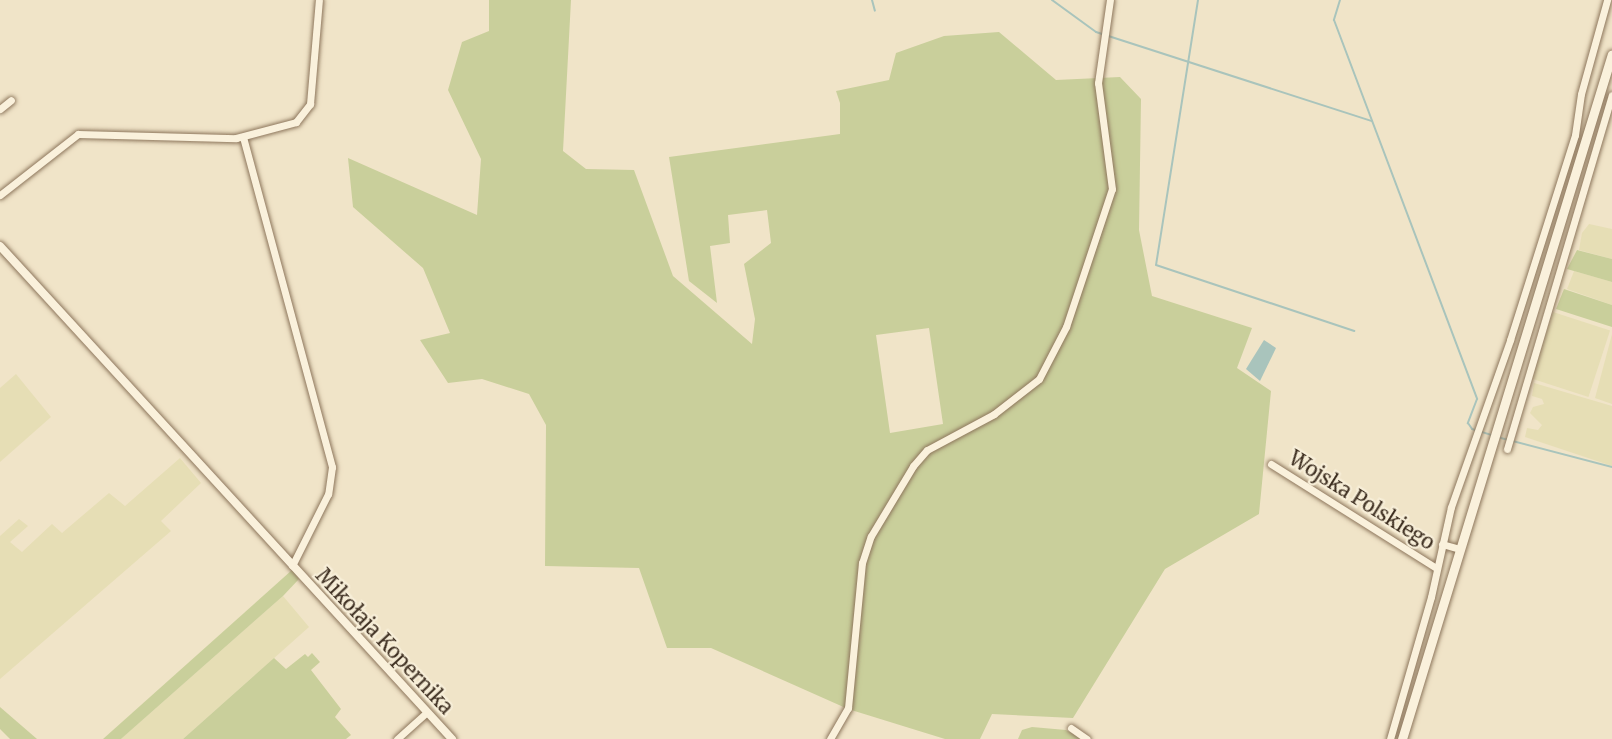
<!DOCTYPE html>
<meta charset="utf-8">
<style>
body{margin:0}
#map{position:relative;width:1612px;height:739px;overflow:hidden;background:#f0e4c8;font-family:Merriweather,serif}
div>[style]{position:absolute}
.farmland>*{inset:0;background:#e6deb5;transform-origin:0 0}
.green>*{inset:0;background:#c9cf9b}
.water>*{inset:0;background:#a9c4bc}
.stream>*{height:2px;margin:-1px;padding:0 1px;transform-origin:1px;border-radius:1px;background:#a9c4bc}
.roads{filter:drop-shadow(0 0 2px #8d765c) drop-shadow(0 0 2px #8d765c)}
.minor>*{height:7px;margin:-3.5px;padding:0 3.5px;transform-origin:3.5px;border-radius:3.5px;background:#faf1dc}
.tertiary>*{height:8px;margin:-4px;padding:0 4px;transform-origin:4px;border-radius:4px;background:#faf1dc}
.secondary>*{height:9px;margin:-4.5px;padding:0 4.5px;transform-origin:4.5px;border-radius:4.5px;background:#faf1dc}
span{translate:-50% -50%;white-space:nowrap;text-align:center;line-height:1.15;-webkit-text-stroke:4.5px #f7eed8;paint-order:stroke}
.street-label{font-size:20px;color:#3d2e20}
</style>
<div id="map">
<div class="farmland">
<i style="clip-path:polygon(1589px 224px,1612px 229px,1612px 259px,1579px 250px,1582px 233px)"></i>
<i style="clip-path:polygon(1574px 271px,1612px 282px,1612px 305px,1567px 289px)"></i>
<i style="left:1553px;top:312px;width:60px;height:70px;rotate:18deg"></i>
<i style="clip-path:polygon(1612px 334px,1612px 404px,1595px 398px)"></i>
<i style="clip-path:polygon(16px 374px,51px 417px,0 462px,0 388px)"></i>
<i style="clip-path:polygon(1534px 383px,1612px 406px,1612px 466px,1525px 437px,1527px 428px,1538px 430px,1542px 425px,1530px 413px,1533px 407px,1544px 404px,1542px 399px,1532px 396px)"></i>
<i style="clip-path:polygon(180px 458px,201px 483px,161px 521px,171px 531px,0 679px,0 536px,19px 519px,28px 526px,10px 542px,22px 552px,52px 524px,62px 533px,109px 493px,125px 506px)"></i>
<i style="clip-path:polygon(283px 596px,309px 627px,183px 739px,121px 739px)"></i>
</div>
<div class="green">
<i style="clip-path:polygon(evenodd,489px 0,571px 0,563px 151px,586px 169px,634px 170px,673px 276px,752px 344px,755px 319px,744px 264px,771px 243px,767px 210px,728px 215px,730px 243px,710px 246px,717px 303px,689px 281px,669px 157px,840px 134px,840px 103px,836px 91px,889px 80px,896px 53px,944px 36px,999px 32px,1056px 80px,1120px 77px,1141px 99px,1139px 230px,1152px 296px,1252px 328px,1237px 368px,1271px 391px,1259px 514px,1165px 569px,1073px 718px,992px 714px,980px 739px,945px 739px,848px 709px,711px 648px,667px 648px,639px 568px,545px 566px,546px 425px,529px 394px,482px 379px,448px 383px,420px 340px,450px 333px,423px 268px,353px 207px,348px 158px,477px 215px,481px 159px,448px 90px,462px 42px,489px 31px,489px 0,929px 328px,943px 424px,890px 433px,876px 335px,929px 328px)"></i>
<i style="clip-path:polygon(1577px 250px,1612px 259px,1612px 282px,1567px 269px)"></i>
<i style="clip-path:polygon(1564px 289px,1612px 305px,1612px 327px,1556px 309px)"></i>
<i style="clip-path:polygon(292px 570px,299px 579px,283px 596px,121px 739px,103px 739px)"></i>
<i style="clip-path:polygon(312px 653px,320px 662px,311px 670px,341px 709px,335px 717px,351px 735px,346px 739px,183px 739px,274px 658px,286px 669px,305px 654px,308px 657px)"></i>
<i style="clip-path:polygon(0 707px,37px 739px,10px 739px,0 729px)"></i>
<i style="clip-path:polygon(1032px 727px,1066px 730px,1082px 739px,1018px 739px,1022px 730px)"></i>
</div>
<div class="water">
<i style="clip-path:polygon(1264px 340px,1276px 348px,1260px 381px,1246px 369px)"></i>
</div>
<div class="stream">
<i style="left:872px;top:0;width:11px;rotate:75deg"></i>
<i style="left:1052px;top:0;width:54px;rotate:36deg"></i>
<i style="left:1096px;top:32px;width:290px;rotate:17.9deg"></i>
<i style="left:1198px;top:0;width:268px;rotate:99deg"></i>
<i style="left:1156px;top:265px;width:209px;rotate:18.4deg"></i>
<i style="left:1340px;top:0;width:21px;rotate:107deg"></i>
<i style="left:1334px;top:20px;width:405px;rotate:69.3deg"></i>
<i style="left:1477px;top:399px;width:26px;rotate:111deg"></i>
<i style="left:1468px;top:423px;width:7px;rotate:56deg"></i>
<i style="left:1472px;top:429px;width:21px;rotate:17deg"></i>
<i style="left:1497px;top:437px;width:119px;rotate:14.6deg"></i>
</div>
<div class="roads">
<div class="minor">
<i style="left:0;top:109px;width:14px;rotate:-39deg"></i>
<i style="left:243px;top:137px;width:342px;rotate:74.9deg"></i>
<i style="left:332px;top:467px;width:27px;rotate:98deg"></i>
<i style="left:328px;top:494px;width:80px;rotate:116.6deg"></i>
<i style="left:0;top:195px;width:99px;rotate:-38deg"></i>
<i style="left:78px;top:134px;width:158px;rotate:1.5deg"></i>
<i style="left:236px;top:138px;width:62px;rotate:-14.9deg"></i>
<i style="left:296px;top:122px;width:23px;rotate:-52deg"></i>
<i style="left:310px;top:104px;width:104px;rotate:-85.1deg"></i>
<i style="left:1507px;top:449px;width:369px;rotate:-73.5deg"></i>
<i style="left:1271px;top:464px;width:195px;rotate:32.2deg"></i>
<i style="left:1442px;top:544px;width:19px;rotate:16deg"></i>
<i style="left:1071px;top:728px;width:19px;rotate:35deg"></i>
<i style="left:397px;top:739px;width:40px;rotate:-42deg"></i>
<i style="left:830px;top:739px;width:36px;rotate:-60deg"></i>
<i style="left:848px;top:708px;width:146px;rotate:-84.5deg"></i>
<i style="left:862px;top:563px;width:28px;rotate:-72deg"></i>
<i style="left:871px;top:536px;width:82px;rotate:-59deg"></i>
<i style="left:913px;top:466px;width:21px;rotate:-49deg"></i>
<i style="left:927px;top:450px;width:76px;rotate:-28.2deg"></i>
<i style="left:994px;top:414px;width:57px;rotate:-37.9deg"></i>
<i style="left:1039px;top:379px;width:59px;rotate:-62.6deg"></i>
<i style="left:1066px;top:327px;width:145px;rotate:-71.6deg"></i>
<i style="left:1112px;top:189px;width:107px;rotate:-97.5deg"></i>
<i style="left:1098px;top:83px;width:84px;rotate:-81.8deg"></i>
<i style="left:1390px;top:739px;width:148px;rotate:-73.9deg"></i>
<i style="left:1431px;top:597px;width:92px;rotate:-77.5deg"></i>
<i style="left:1451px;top:507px;width:177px;rotate:-70.5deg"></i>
<i style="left:1510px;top:340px;width:215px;rotate:-72.4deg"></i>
<i style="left:1575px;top:135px;width:41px;rotate:-81.7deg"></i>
<i style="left:1581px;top:94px;width:98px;rotate:-74.5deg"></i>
</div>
<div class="tertiary">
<i style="left:0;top:246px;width:669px;rotate:47.48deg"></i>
</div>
<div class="secondary">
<i style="left:1402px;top:739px;width:716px;rotate:-72.96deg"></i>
</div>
</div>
<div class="street-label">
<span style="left:1362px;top:500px;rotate:32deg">Wojska Polskiego</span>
<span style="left:385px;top:641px;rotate:47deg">Mikołaja Kopernika</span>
</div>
</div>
